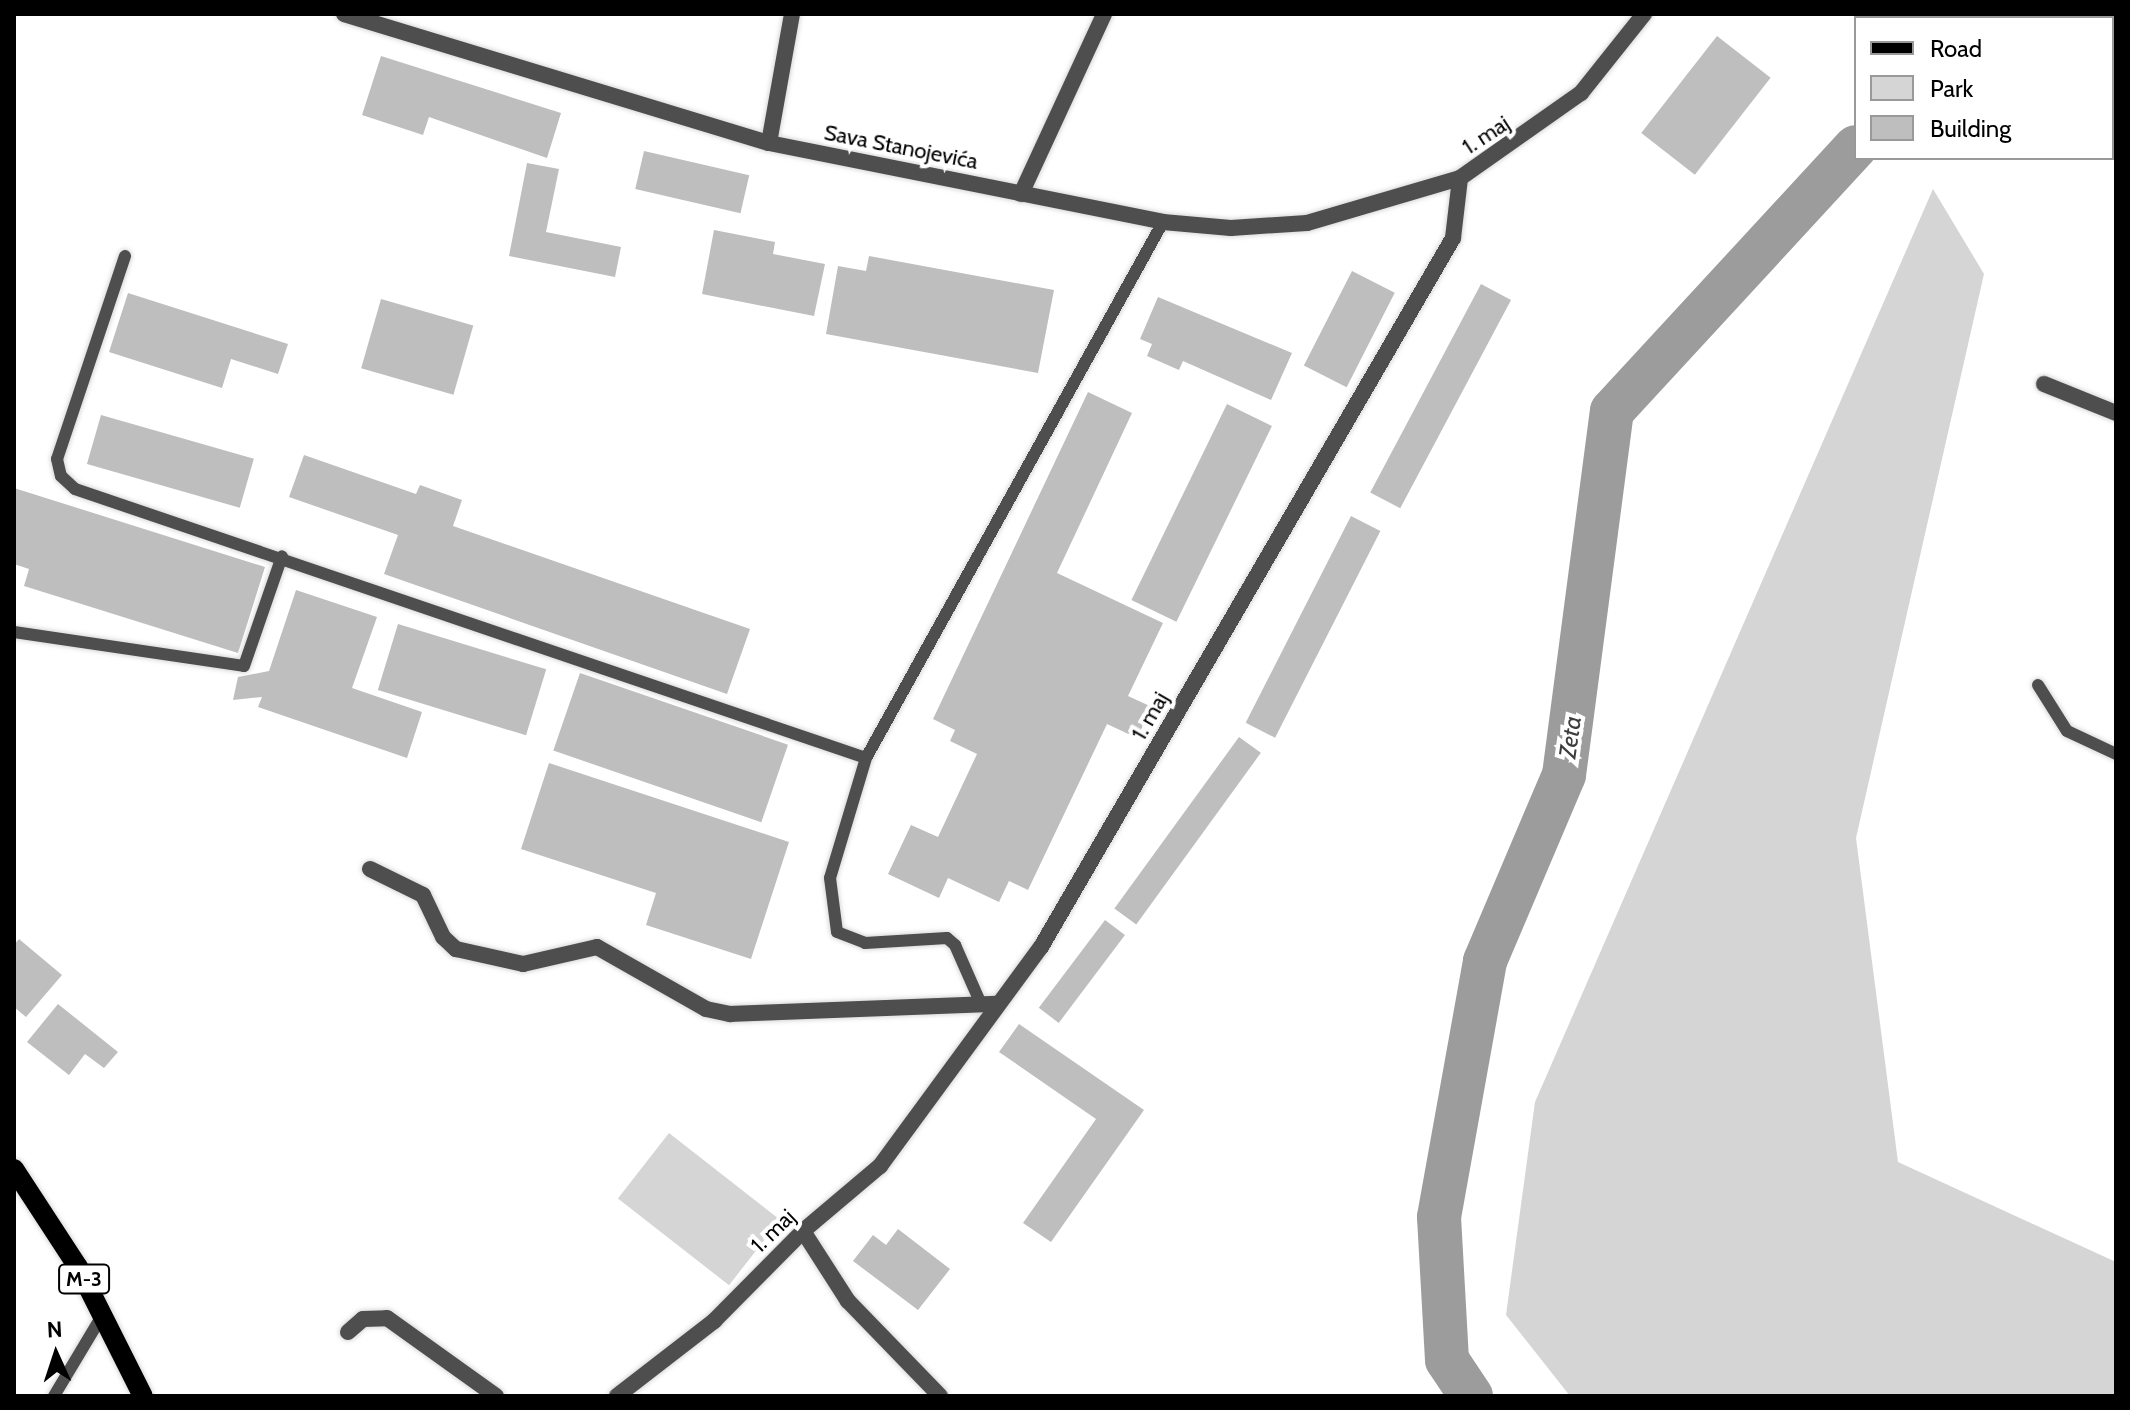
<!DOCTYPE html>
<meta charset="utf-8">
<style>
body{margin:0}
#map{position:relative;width:2130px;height:1410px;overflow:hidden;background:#fff;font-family:Cabin,sans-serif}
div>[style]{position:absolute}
.green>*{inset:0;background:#d5d5d5;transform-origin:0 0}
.river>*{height:44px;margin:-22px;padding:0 22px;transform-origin:22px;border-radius:22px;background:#9c9c9c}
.building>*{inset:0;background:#bebebe;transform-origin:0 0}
.roads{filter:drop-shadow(0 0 2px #dbdbdb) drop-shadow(0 0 2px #dbdbdb)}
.service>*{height:12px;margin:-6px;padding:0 6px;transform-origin:6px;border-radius:6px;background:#4e4e4e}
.minor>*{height:16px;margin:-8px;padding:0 8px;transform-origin:8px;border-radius:8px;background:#4e4e4e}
.tertiary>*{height:16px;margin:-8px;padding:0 8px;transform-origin:8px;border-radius:8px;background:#4e4e4e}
.primary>*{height:20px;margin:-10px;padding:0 10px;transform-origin:10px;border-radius:10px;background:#000}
span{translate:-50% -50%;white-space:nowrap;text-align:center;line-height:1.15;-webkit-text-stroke:8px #fff;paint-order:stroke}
.shield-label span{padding:2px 6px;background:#fff;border:2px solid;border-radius:6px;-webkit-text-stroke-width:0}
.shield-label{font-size:20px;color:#000;font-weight:700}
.street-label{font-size:22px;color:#000}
.water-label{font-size:24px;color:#3d3d3d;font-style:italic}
.frame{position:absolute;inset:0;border:16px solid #000;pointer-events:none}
.legend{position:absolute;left:1854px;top:16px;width:260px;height:144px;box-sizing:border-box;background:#fff;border:2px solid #999;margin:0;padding:10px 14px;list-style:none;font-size:24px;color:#000}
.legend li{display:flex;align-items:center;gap:16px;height:40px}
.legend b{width:40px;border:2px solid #999}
.north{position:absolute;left:16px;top:1314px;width:80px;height:80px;-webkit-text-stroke:6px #fff;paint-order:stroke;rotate:357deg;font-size:22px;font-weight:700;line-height:32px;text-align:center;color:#000}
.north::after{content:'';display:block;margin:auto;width:28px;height:36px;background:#000;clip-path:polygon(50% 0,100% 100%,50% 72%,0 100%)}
</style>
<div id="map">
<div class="green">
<i style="clip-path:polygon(1933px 189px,1984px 274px,1856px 838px,1898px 1162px,2116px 1262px,2116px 1396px,1570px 1396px,1506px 1315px,1535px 1102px)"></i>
<i style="left:669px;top:1133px;width:141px;height:83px;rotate:38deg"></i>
</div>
<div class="river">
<i style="left:1964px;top:18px;width:5px;rotate:-53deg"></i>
<i style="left:1471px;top:1396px;width:43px;rotate:-123.7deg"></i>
<i style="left:1447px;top:1360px;width:143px;rotate:-93.2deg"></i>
<i style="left:1439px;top:1217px;width:260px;rotate:-79.8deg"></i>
<i style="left:1485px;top:961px;width:202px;rotate:-67deg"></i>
<i style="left:1564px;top:775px;width:367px;rotate:-82.5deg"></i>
<i style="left:1612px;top:411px;width:359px;rotate:-47.3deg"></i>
</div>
<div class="building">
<i style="left:1717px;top:36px;width:68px;height:123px;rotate:38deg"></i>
<i style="clip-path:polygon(381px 56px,561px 113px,547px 158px,429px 117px,423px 135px,362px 115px)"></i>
<i style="left:644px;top:151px;width:108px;height:39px;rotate:13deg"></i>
<i style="clip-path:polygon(527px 163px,559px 169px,546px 232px,621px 247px,615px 277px,509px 256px)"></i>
<i style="clip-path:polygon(714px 230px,775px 242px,773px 254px,825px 264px,814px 316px,702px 294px)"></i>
<i style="clip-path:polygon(869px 256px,1054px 290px,1038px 373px,826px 334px,838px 266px,866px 271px)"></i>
<i style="left:1352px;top:271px;width:48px;height:106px;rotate:27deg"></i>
<i style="left:1481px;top:284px;width:34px;height:236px;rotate:28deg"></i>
<i style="clip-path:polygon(128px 293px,288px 344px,278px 374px,231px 359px,222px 388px,109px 352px)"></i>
<i style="clip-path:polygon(1158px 297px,1292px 353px,1271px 400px,1183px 361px,1179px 370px,1147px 356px,1152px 344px,1140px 339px)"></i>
<i style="left:381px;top:299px;width:96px;height:72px;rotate:16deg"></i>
<i style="clip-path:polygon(1088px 392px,1132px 413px,1057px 573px,1163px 623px,1128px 696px,1152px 707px,1137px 738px,1107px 724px,1028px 890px,1009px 881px,999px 902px,948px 878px,939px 898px,888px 874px,911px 825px,938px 837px,977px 754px,950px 741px,955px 730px,933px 719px)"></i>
<i style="left:1227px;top:404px;width:50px;height:218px;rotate:26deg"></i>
<i style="left:101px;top:415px;width:159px;height:51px;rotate:16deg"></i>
<i style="clip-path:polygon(304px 455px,416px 494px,420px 485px,462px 500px,453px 526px,750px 629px,727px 694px,384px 574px,398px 535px,289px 497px)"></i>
<i style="clip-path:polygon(14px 488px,265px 567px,238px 653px,24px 586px,29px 569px,14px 564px)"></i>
<i style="left:1351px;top:516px;width:33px;height:232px;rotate:27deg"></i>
<i style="clip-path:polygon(296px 590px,377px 617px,352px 688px,422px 712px,407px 758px,258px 707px,262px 697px,233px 700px,238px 677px,269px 671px)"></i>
<i style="left:398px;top:624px;width:155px;height:69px;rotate:17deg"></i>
<i style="left:580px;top:673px;width:220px;height:82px;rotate:19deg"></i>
<i style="left:1239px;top:737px;width:27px;height:212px;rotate:36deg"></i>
<i style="clip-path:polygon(549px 763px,789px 842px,751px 959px,646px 925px,656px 893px,521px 849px)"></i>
<i style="left:1105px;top:920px;width:25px;height:110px;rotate:37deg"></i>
<i style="clip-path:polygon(19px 939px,62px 975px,26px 1017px,14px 1007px,14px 945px)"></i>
<i style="clip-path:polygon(58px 1004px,118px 1052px,104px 1068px,85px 1054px,69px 1075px,27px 1042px)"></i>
<i style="clip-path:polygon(1019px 1024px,1144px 1110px,1051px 1242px,1023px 1223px,1096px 1119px,999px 1052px)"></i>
<i style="clip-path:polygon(898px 1229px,950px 1269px,918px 1310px,853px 1261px,873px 1235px,886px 1245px)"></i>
</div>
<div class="roads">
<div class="service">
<i style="left:2112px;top:69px;width:6px;rotate:-45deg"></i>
<i style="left:2112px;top:96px;width:7px;rotate:56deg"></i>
<i style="left:125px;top:256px;width:214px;rotate:108.5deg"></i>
<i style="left:57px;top:459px;width:17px;rotate:77deg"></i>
<i style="left:61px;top:476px;width:19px;rotate:43deg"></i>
<i style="left:75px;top:489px;width:835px;rotate:18.78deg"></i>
<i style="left:866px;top:758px;width:613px;rotate:-61.01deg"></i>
<i style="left:14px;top:632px;width:232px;rotate:8.4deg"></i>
<i style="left:244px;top:666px;width:116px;rotate:-70.9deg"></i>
<i style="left:2038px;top:685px;width:54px;rotate:57.8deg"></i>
<i style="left:2067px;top:731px;width:54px;rotate:25.1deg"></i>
<i style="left:866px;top:758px;width:125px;rotate:106.7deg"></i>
<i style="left:830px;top:878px;width:54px;rotate:82.6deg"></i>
<i style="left:837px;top:932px;width:30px;rotate:21deg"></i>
<i style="left:865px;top:943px;width:82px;rotate:-3.5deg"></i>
<i style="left:947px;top:938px;width:11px;rotate:41deg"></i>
<i style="left:955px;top:945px;width:64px;rotate:66.2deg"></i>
<i style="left:54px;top:1396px;width:96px;rotate:-59.1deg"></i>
</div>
<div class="minor">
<i style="left:769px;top:143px;width:131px;rotate:-79.9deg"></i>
<i style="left:1021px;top:194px;width:198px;rotate:-65.2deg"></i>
<i style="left:2044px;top:384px;width:78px;rotate:21.9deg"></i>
<i style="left:370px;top:869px;width:59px;rotate:26.1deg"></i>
<i style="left:423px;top:895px;width:47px;rotate:64.5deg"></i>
<i style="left:443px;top:937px;width:18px;rotate:43deg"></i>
<i style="left:456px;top:949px;width:69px;rotate:12.6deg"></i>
<i style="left:523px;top:964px;width:76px;rotate:-12.9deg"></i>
<i style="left:597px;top:947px;width:125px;rotate:29.6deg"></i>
<i style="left:706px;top:1009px;width:25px;rotate:12deg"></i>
<i style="left:730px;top:1014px;width:266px;rotate:-2.2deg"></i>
<i style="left:803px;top:1231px;width:83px;rotate:57.3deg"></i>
<i style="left:848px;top:1301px;width:132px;rotate:45.9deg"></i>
<i style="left:348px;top:1332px;width:20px;rotate:-41deg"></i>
<i style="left:363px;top:1319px;width:24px;rotate:-2deg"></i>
<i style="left:387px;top:1318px;width:134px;rotate:35.6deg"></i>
<i style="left:617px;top:1396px;width:123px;rotate:-37.7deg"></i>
<i style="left:714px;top:1321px;width:127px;rotate:-45.3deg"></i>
<i style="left:803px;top:1231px;width:101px;rotate:-40.2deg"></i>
<i style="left:880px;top:1166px;width:272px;rotate:-53.7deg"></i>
<i style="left:1041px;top:947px;width:820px;rotate:-59.84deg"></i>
<i style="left:1453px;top:238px;width:60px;rotate:-83.3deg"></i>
</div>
<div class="tertiary">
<i style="left:344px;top:14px;width:444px;rotate:16.9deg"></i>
<i style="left:769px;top:143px;width:402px;rotate:11.3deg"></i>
<i style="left:1163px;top:222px;width:68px;rotate:5deg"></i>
<i style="left:1231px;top:228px;width:76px;rotate:-3.8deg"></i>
<i style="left:1307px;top:223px;width:159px;rotate:-16.4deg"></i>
<i style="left:1460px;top:178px;width:148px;rotate:-35.1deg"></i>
<i style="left:1581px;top:93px;width:101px;rotate:-51.4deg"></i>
</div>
<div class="primary">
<i style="left:14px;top:1169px;width:117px;rotate:56.9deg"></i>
<i style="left:78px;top:1267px;width:144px;rotate:63.3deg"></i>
</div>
</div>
<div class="shield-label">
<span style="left:84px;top:1279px">M-3</span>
</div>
<div class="street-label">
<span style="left:1486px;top:135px;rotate:-33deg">1. maj</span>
<span style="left:901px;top:147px;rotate:11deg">Sava Stanojevića</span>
<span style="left:1150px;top:716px;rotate:-60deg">1. maj</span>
<span style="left:773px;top:1231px;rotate:-44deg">1. maj</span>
</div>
<div class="water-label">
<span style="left:1570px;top:737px;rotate:-82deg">Zeta</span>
</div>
<div class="frame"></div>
<ul class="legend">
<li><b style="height:10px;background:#000"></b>Road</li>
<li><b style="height:22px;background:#d5d5d5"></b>Park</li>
<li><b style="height:22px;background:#bebebe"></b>Building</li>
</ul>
<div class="north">N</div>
</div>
